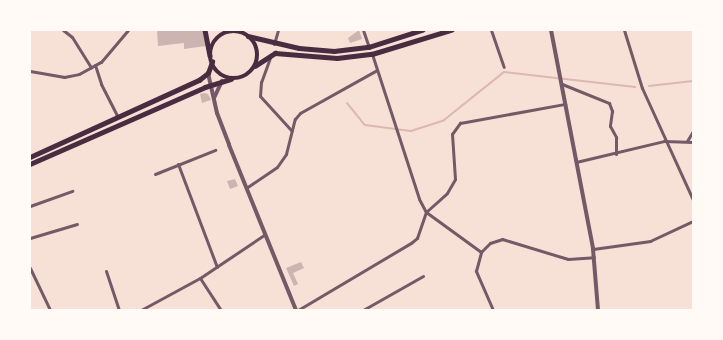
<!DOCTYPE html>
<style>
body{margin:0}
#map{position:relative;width:723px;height:340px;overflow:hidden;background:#f7e1d7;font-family:Ubuntu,sans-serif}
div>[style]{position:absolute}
.stream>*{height:2px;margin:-1px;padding:0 1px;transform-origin:1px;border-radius:1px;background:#dcb8b0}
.building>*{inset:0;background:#ccb4b1}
.minor>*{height:3px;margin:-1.5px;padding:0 1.5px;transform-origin:1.5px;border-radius:1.5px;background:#755966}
.tertiary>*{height:4px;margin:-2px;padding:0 2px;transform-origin:2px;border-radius:2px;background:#755966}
.secondary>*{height:4.5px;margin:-2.25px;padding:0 2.25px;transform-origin:2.25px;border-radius:2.25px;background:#4a2c40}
.secondary>.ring{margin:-2.25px;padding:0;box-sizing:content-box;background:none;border:4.5px solid #4a2c40;border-radius:50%}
span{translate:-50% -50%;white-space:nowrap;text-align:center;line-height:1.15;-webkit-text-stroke:3px #fffaf5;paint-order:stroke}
.frame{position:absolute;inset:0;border:31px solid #fffaf5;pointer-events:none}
</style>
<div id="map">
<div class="stream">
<i style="left:649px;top:86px;width:44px;rotate:-6.5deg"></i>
<i style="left:347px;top:103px;width:28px;rotate:51deg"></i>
<i style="left:365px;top:125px;width:46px;rotate:7.4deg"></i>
<i style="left:411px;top:131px;width:35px;rotate:-18deg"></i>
<i style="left:444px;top:120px;width:77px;rotate:-38.7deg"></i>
<i style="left:504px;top:72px;width:132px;rotate:6.5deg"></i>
</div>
<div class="building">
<i style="clip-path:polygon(157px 30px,203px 30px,206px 46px,184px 49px,184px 43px,158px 46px)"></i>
<i style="clip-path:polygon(359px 30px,362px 39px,350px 43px,348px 38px)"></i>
<i style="clip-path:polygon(204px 93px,208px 94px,211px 100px,202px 103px,200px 94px)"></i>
<i style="clip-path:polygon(235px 179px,238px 186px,230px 189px,227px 181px)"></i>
<i style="clip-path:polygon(301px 262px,304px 268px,293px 273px,298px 284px,294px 286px,286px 268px)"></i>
</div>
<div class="minor">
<i style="left:63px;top:30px;width:11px;rotate:38deg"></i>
<i style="left:72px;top:37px;width:36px;rotate:58deg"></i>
<i style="left:363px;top:30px;width:18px;rotate:71deg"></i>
<i style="left:491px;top:30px;width:39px;rotate:71deg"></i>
<i style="left:624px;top:30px;width:61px;rotate:72.8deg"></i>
<i style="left:642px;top:88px;width:123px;rotate:65.5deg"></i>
<i style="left:274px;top:44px;width:15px;rotate:-74deg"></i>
<i style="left:372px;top:54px;width:152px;rotate:72deg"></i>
<i style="left:419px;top:199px;width:15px;rotate:62deg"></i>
<i style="left:426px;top:212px;width:68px;rotate:36deg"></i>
<i style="left:271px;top:55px;width:29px;rotate:110deg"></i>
<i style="left:261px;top:82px;width:14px;rotate:94deg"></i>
<i style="left:260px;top:96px;width:47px;rotate:47.6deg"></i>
<i style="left:95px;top:65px;width:20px;rotate:72deg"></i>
<i style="left:101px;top:84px;width:37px;rotate:63deg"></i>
<i style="left:30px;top:71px;width:35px;rotate:10deg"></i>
<i style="left:64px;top:77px;width:15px;rotate:-11deg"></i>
<i style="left:79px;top:74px;width:25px;rotate:-29deg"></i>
<i style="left:101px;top:62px;width:42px;rotate:-49.8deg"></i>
<i style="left:562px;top:84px;width:51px;rotate:22deg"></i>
<i style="left:609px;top:103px;width:9px;rotate:69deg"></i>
<i style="left:612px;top:111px;width:15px;rotate:98deg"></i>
<i style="left:610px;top:126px;width:13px;rotate:61deg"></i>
<i style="left:616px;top:137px;width:17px;rotate:90deg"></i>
<i style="left:687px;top:141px;width:12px;rotate:-59deg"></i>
<i style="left:576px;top:162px;width:90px;rotate:-13.4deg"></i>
<i style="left:664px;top:141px;width:29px;rotate:2deg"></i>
<i style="left:178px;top:164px;width:110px;rotate:69.3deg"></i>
<i style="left:155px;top:174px;width:65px;rotate:-21.8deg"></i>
<i style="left:246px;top:188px;width:37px;rotate:-34deg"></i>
<i style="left:277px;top:167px;width:16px;rotate:-55deg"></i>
<i style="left:286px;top:154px;width:36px;rotate:-76deg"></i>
<i style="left:295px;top:119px;width:8px;rotate:-50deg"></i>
<i style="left:300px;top:113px;width:88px;rotate:-29.2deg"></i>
<i style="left:30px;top:206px;width:45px;rotate:-19.7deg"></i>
<i style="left:426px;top:212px;width:28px;rotate:-42deg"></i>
<i style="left:447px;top:193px;width:16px;rotate:-60deg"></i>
<i style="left:455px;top:179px;width:45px;rotate:-93.8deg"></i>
<i style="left:452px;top:134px;width:14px;rotate:-54deg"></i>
<i style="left:460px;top:123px;width:107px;rotate:-10.3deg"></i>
<i style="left:30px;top:238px;width:49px;rotate:-16.6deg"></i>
<i style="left:593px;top:249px;width:58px;rotate:-8deg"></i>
<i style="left:650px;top:241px;width:47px;rotate:-24.9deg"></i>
<i style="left:30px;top:268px;width:47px;rotate:64.5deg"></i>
<i style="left:106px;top:271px;width:41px;rotate:71.6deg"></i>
<i style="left:200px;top:278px;width:38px;rotate:57deg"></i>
<i style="left:141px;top:310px;width:67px;rotate:-28.5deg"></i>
<i style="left:200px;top:278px;width:77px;rotate:-33.9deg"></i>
<i style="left:298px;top:310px;width:131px;rotate:-30.7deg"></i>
<i style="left:411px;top:243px;width:8px;rotate:-40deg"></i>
<i style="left:417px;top:238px;width:28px;rotate:-71deg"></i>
<i style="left:363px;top:310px;width:69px;rotate:-29.5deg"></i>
<i style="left:493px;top:310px;width:43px;rotate:-113.6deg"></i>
<i style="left:476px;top:271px;width:20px;rotate:-75deg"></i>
<i style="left:481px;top:252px;width:13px;rotate:-45deg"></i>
<i style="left:490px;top:243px;width:13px;rotate:-18deg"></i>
<i style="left:502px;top:239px;width:69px;rotate:16.9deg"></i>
<i style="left:568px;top:259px;width:26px;rotate:-4deg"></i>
</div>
<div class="tertiary">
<i style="left:551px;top:30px;width:223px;rotate:79.1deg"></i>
<i style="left:593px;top:249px;width:61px;rotate:85.3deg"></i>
<i style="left:208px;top:73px;width:41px;rotate:77.3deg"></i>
<i style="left:217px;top:113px;width:34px;rotate:69deg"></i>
<i style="left:229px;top:145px;width:178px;rotate:67.9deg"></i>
<i style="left:214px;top:98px;width:19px;rotate:-65deg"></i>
</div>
<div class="secondary">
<i style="left:205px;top:30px;width:26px;rotate:79deg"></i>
<i class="ring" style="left:210px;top:31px;width:43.5px;height:43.5px"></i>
<i style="left:248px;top:36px;width:52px;rotate:13.2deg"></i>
<i style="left:299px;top:48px;width:35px;rotate:5deg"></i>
<i style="left:334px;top:51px;width:35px;rotate:-7deg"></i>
<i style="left:369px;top:47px;width:56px;rotate:-17.8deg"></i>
<i style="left:255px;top:66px;width:24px;rotate:-33deg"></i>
<i style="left:275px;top:53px;width:62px;rotate:4.6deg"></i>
<i style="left:337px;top:58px;width:35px;rotate:-7deg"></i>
<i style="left:372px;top:54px;width:83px;rotate:-16.9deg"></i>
<i style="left:30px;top:157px;width:186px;rotate:-24.5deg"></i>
<i style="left:199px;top:80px;width:11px;rotate:-38deg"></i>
<i style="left:208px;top:73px;width:12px;rotate:-70deg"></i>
<i style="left:30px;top:164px;width:191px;rotate:-23.7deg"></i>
<i style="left:205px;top:87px;width:27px;rotate:-17deg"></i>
</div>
<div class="frame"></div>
</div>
